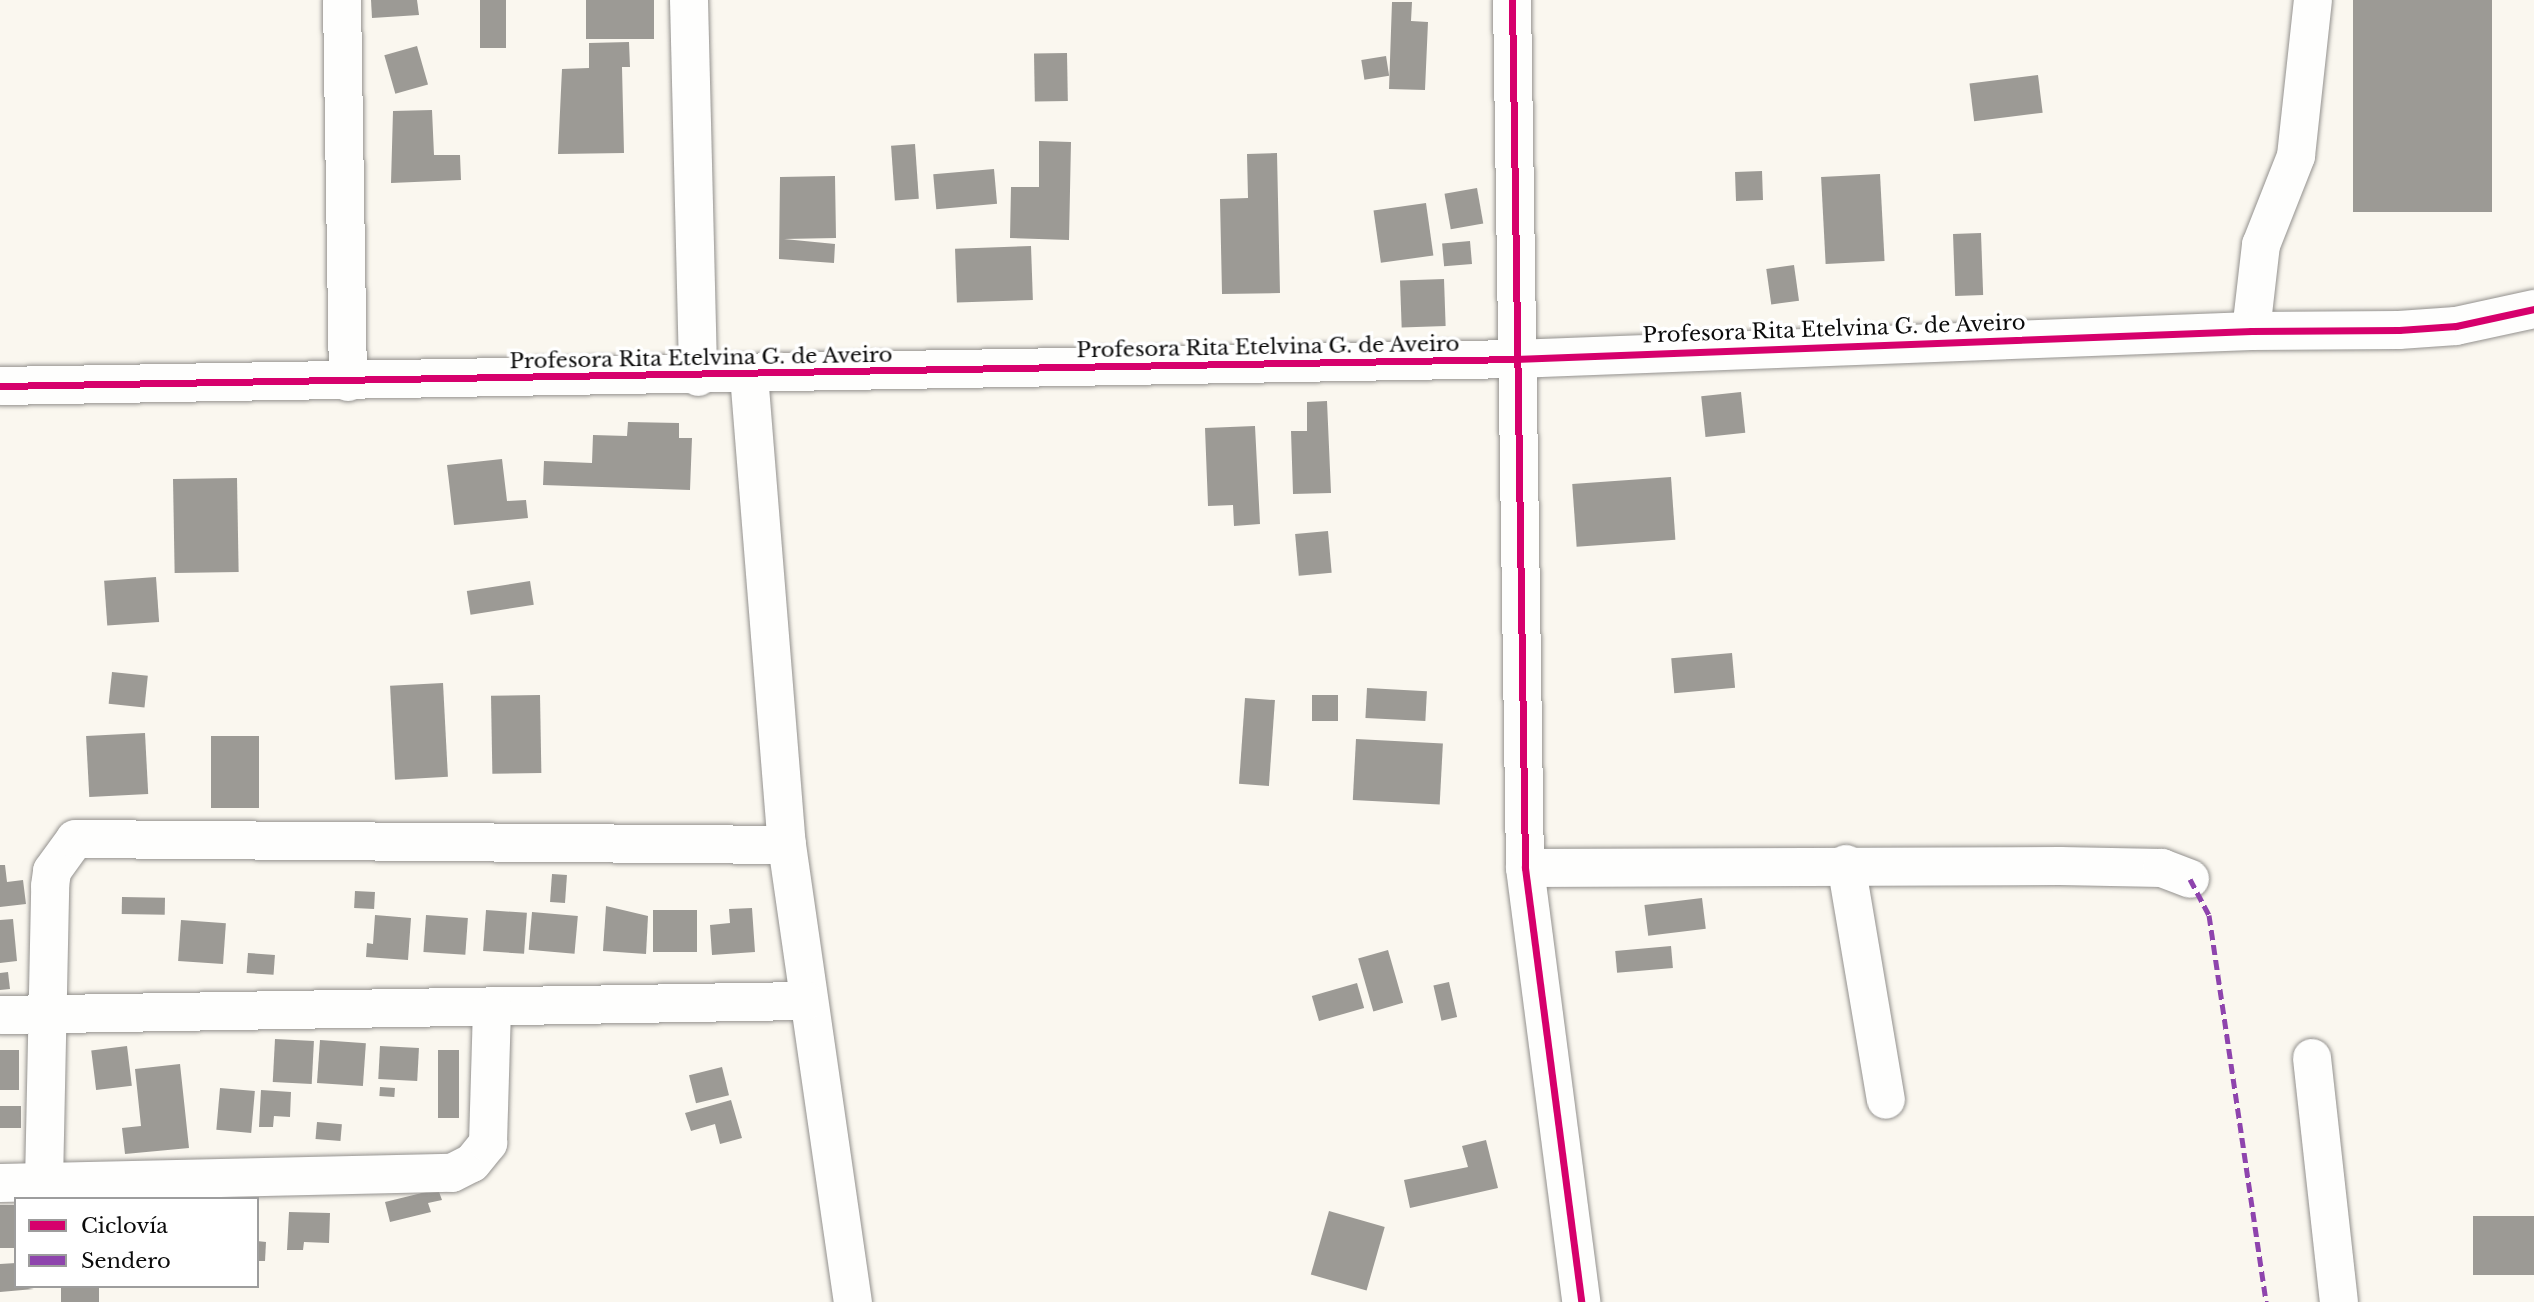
<!DOCTYPE html>
<meta charset="utf-8">
<style>
body{margin:0}
#map{position:relative;width:2534px;height:1302px;overflow:hidden;background:#faf7ef;font-family:"Libre Baskerville",serif}
div>[style]{position:absolute}
.building>*{inset:0;background:#9c9a95;transform-origin:0 0}
.roads{filter:drop-shadow(0 0 2px #93918e) drop-shadow(0 0 2px #93918e)}
.minor>*{height:38px;margin:-19px;padding:0 19px;transform-origin:19px;border-radius:19px;background:#fefefd}
.quiet>*{height:5px;margin-top:-2.5px;transform-origin:0;background:repeating-linear-gradient(90deg,#8e44ad 0 10px,transparent 0 15px)}
.cycleway>*{height:7px;margin:-3.5px;padding:0 3.5px;transform-origin:3.5px;border-radius:3.5px;background:#d6006c}
span{translate:-50% -50%;white-space:nowrap;text-align:center;line-height:1.15;-webkit-text-stroke:7px #fff;paint-order:stroke}
.street-label{font-size:21px;color:#0b0b0b}
.legend{position:absolute;left:14px;top:1197px;width:245px;height:91px;box-sizing:border-box;background:#fff;border:2px solid #9d9d9d;margin:0;padding:9px 12px;list-style:none;font-size:21px;color:#0b0b0b}
.legend li{display:flex;align-items:center;gap:14px;height:35px}
.legend b{width:35px;border:2px solid #9d9d9d}
</style>
<div id="map">
<div class="building">
<i style="clip-path:polygon(371px 0,417px 0,419px 15px,372px 18px)"></i>
<i style="left:480px;top:0;width:26px;height:48px"></i>
<i style="left:586px;top:0;width:68px;height:39px"></i>
<i style="left:2353px;top:0;width:139px;height:212px"></i>
<i style="clip-path:polygon(1392px 2px,1412px 2px,1411px 21px,1428px 22px,1425px 90px,1389px 89px)"></i>
<i style="clip-path:polygon(629px 42px,630px 67px,622px 67px,624px 153px,558px 154px,562px 69px,589px 68px,589px 43px)"></i>
<i style="left:417px;top:46px;width:40px;height:34px;rotate:74deg"></i>
<i style="left:1067px;top:53px;width:48px;height:33px;rotate:89deg"></i>
<i style="left:1386px;top:56px;width:20px;height:25px;rotate:81deg"></i>
<i style="left:2038px;top:75px;width:38px;height:69px;rotate:83deg"></i>
<i style="clip-path:polygon(432px 110px,434px 155px,460px 155px,461px 180px,391px 183px,393px 111px)"></i>
<i style="clip-path:polygon(1039px 141px,1071px 142px,1069px 240px,1010px 238px,1011px 187px,1039px 187px)"></i>
<i style="left:915px;top:144px;width:55px;height:24px;rotate:86deg"></i>
<i style="clip-path:polygon(1277px 153px,1280px 293px,1222px 294px,1220px 199px,1248px 198px,1247px 154px)"></i>
<i style="left:994px;top:169px;width:35px;height:61px;rotate:85deg"></i>
<i style="left:1762px;top:171px;width:29px;height:27px;rotate:88deg"></i>
<i style="left:1880px;top:174px;width:87px;height:59px;rotate:87deg"></i>
<i style="clip-path:polygon(835px 176px,836px 238px,784px 239px,835px 244px,834px 263px,779px 259px,780px 177px)"></i>
<i style="left:1477px;top:188px;width:36px;height:33px;rotate:80deg"></i>
<i style="left:1426px;top:203px;width:53px;height:53px;rotate:82deg"></i>
<i style="left:1981px;top:233px;width:62px;height:28px;rotate:88deg"></i>
<i style="left:1470px;top:241px;width:23px;height:28px;rotate:85deg"></i>
<i style="left:1031px;top:246px;width:54px;height:76px;rotate:88deg"></i>
<i style="left:1794px;top:265px;width:36px;height:28px;rotate:82deg"></i>
<i style="left:1444px;top:279px;width:47px;height:44px;rotate:88deg"></i>
<i style="left:1741px;top:392px;width:41px;height:40px;rotate:84deg"></i>
<i style="clip-path:polygon(1327px 401px,1331px 493px,1293px 494px,1291px 431px,1307px 431px,1307px 402px)"></i>
<i style="clip-path:polygon(628px 422px,679px 423px,679px 438px,692px 438px,690px 490px,543px 485px,544px 461px,592px 463px,593px 435px,627px 436px)"></i>
<i style="clip-path:polygon(1255px 426px,1260px 524px,1234px 526px,1233px 505px,1208px 506px,1205px 428px)"></i>
<i style="clip-path:polygon(502px 459px,507px 501px,526px 500px,528px 518px,454px 525px,447px 465px)"></i>
<i style="left:1671px;top:477px;width:63px;height:99px;rotate:86deg"></i>
<i style="left:237px;top:478px;width:94px;height:64px;rotate:89deg"></i>
<i style="left:1328px;top:531px;width:42px;height:33px;rotate:85deg"></i>
<i style="left:156px;top:577px;width:45px;height:52px;rotate:86deg"></i>
<i style="left:530px;top:581px;width:24px;height:64px;rotate:81deg"></i>
<i style="left:1732px;top:653px;width:35px;height:61px;rotate:85deg"></i>
<i style="left:112px;top:672px;width:36px;height:32px;rotate:6deg"></i>
<i style="left:443px;top:683px;width:94px;height:53px;rotate:87deg"></i>
<i style="left:1367px;top:688px;width:60px;height:30px;rotate:3deg"></i>
<i style="left:540px;top:695px;width:78px;height:49px;rotate:89deg"></i>
<i style="left:1312px;top:695px;width:26px;height:26px"></i>
<i style="left:1245px;top:698px;width:30px;height:86px;rotate:4deg"></i>
<i style="left:145px;top:733px;width:61px;height:59px;rotate:87deg"></i>
<i style="left:259px;top:736px;width:72px;height:48px;rotate:90deg"></i>
<i style="left:1356px;top:739px;width:87px;height:61px;rotate:3deg"></i>
<i style="clip-path:polygon(0 865px,5px 865px,7px 882px,23px 880px,26px 904px,0 907px)"></i>
<i style="left:552px;top:874px;width:15px;height:28px;rotate:4deg"></i>
<i style="left:355px;top:891px;width:20px;height:17px;rotate:3deg"></i>
<i style="left:122px;top:897px;width:43px;height:17px;rotate:1deg"></i>
<i style="left:1702px;top:898px;width:31px;height:58px;rotate:83deg"></i>
<i style="clip-path:polygon(606px 906px,648px 916px,646px 954px,603px 951px)"></i>
<i style="clip-path:polygon(752px 908px,755px 952px,712px 955px,710px 925px,730px 923px,729px 909px)"></i>
<i style="left:486px;top:910px;width:41px;height:41px;rotate:4deg"></i>
<i style="left:653px;top:910px;width:44px;height:42px"></i>
<i style="left:532px;top:912px;width:46px;height:38px;rotate:5deg"></i>
<i style="clip-path:polygon(375px 915px,411px 918px,408px 960px,366px 957px,367px 943px,373px 944px)"></i>
<i style="left:426px;top:915px;width:42px;height:37px;rotate:4deg"></i>
<i style="clip-path:polygon(13px 919px,17px 961px,0 963px,0 920px)"></i>
<i style="left:181px;top:920px;width:45px;height:41px;rotate:4deg"></i>
<i style="left:1671px;top:946px;width:22px;height:56px;rotate:85deg"></i>
<i style="left:1388px;top:950px;width:55px;height:31px;rotate:74deg"></i>
<i style="left:248px;top:953px;width:27px;height:20px;rotate:4deg"></i>
<i style="clip-path:polygon(8px 972px,10px 989px,0 990px,0 973px)"></i>
<i style="left:1449px;top:982px;width:36px;height:16px;rotate:77deg"></i>
<i style="left:1357px;top:983px;width:26px;height:47px;rotate:74deg"></i>
<i style="left:275px;top:1039px;width:39px;height:43px;rotate:3deg"></i>
<i style="left:320px;top:1040px;width:46px;height:43px;rotate:4deg"></i>
<i style="left:127px;top:1046px;width:40px;height:36px;rotate:83deg"></i>
<i style="left:380px;top:1046px;width:39px;height:33px;rotate:3deg"></i>
<i style="left:0;top:1050px;width:19px;height:40px"></i>
<i style="left:438px;top:1050px;width:21px;height:68px"></i>
<i style="clip-path:polygon(180px 1064px,189px 1148px,125px 1154px,122px 1128px,141px 1126px,135px 1069px)"></i>
<i style="left:722px;top:1067px;width:29px;height:34px;rotate:76deg"></i>
<i style="left:380px;top:1087px;width:15px;height:9px;rotate:4deg"></i>
<i style="left:220px;top:1088px;width:35px;height:42px;rotate:5deg"></i>
<i style="clip-path:polygon(261px 1090px,291px 1092px,290px 1117px,274px 1116px,273px 1127px,259px 1127px)"></i>
<i style="clip-path:polygon(731px 1100px,742px 1138px,720px 1144px,715px 1124px,691px 1131px,685px 1113px)"></i>
<i style="left:0;top:1106px;width:21px;height:22px"></i>
<i style="left:317px;top:1122px;width:25px;height:17px;rotate:5deg"></i>
<i style="clip-path:polygon(1486px 1140px,1498px 1188px,1410px 1208px,1404px 1180px,1468px 1167px,1462px 1146px)"></i>
<i style="clip-path:polygon(438px 1189px,442px 1200px,428px 1203px,431px 1212px,390px 1222px,385px 1202px)"></i>
<i style="left:16px;top:1205px;width:43px;height:16px;rotate:90deg"></i>
<i style="left:1329px;top:1211px;width:58px;height:66px;rotate:16deg"></i>
<i style="clip-path:polygon(289px 1212px,330px 1213px,329px 1243px,304px 1242px,303px 1250px,287px 1250px)"></i>
<i style="left:2534px;top:1216px;width:59px;height:61px;rotate:90deg"></i>
<i style="clip-path:polygon(257px 1241px,266px 1242px,265px 1261px,257px 1261px)"></i>
<i style="clip-path:polygon(16px 1263px,16px 1286px,34px 1289px,0 1292px,0 1264px)"></i>
<i style="left:61px;top:1286px;width:38px;height:16px"></i>
</div>
<div class="roads">
<div class="minor">
<i style="left:342px;top:0;width:382px;rotate:89.1deg"></i>
<i style="left:689px;top:0;width:377px;rotate:88.6deg"></i>
<i style="left:1512px;top:0;width:868px;rotate:89.14deg"></i>
<i style="left:1525px;top:868px;width:438px;rotate:82.6deg"></i>
<i style="left:2251px;top:331px;width:87px;rotate:-83.4deg"></i>
<i style="left:2261px;top:245px;width:96px;rotate:-68.5deg"></i>
<i style="left:2296px;top:156px;width:157px;rotate:-83.8deg"></i>
<i style="left:749px;top:375px;width:472px;rotate:85.4deg"></i>
<i style="left:787px;top:845px;width:462px;rotate:81.8deg"></i>
<i style="left:0;top:386px;width:1515px;rotate:-1.02deg"></i>
<i style="left:1515px;top:359px;width:737px;rotate:-2.18deg"></i>
<i style="left:2251px;top:331px;width:148px;rotate:-0.4deg"></i>
<i style="left:2399px;top:330px;width:57px;rotate:-4deg"></i>
<i style="left:2456px;top:326px;width:80px;rotate:-12.3deg"></i>
<i style="left:1846px;top:864px;width:239px;rotate:80.4deg"></i>
<i style="left:1525px;top:868px;width:535px;rotate:-0.21deg"></i>
<i style="left:2060px;top:866px;width:102px;rotate:1.1deg"></i>
<i style="left:2162px;top:868px;width:30px;rotate:21deg"></i>
<i style="left:0;top:1015px;width:806px;rotate:-1deg"></i>
<i style="left:2312px;top:1058px;width:245px;rotate:83.7deg"></i>
<i style="left:0;top:1183px;width:452px;rotate:-1.3deg"></i>
<i style="left:452px;top:1173px;width:22px;rotate:-27deg"></i>
<i style="left:472px;top:1163px;width:26px;rotate:-51deg"></i>
<i style="left:488px;top:1143px;width:137px;rotate:-88.3deg"></i>
<i style="left:44px;top:1183px;width:297px;rotate:-88.8deg"></i>
<i style="left:50px;top:886px;width:15px;rotate:-82deg"></i>
<i style="left:52px;top:871px;width:39px;rotate:-54deg"></i>
<i style="left:75px;top:839px;width:712px;rotate:0.48deg"></i>
</div>
</div>
<div class="quiet">
<i style="left:2190px;top:879px;width:41px;rotate:62.2deg"></i>
<i style="left:2209px;top:915px;width:391px;rotate:81.6deg"></i>
</div>
<div class="cycleway">
<i style="left:1512px;top:0;width:868px;rotate:89.14deg"></i>
<i style="left:1525px;top:868px;width:438px;rotate:82.6deg"></i>
<i style="left:0;top:386px;width:1515px;rotate:-1.02deg"></i>
<i style="left:1515px;top:359px;width:737px;rotate:-2.18deg"></i>
<i style="left:2251px;top:331px;width:148px;rotate:-0.4deg"></i>
<i style="left:2399px;top:330px;width:57px;rotate:-4deg"></i>
<i style="left:2456px;top:326px;width:80px;rotate:-12.3deg"></i>
</div>
<div class="street-label">
<span style="left:1834px;top:329px;rotate:-2deg">Profesora Rita Etelvina G. de Aveiro</span>
<span style="left:1268px;top:347px;rotate:-1deg">Profesora Rita Etelvina G. de Aveiro</span>
<span style="left:701px;top:358px;rotate:-1deg">Profesora Rita Etelvina G. de Aveiro</span>
</div>
<ul class="legend">
<li><b style="height:9px;background:#d6006c"></b>Ciclovía</li>
<li><b style="height:9px;background:#8e44ad"></b>Sendero</li>
</ul>
</div>
